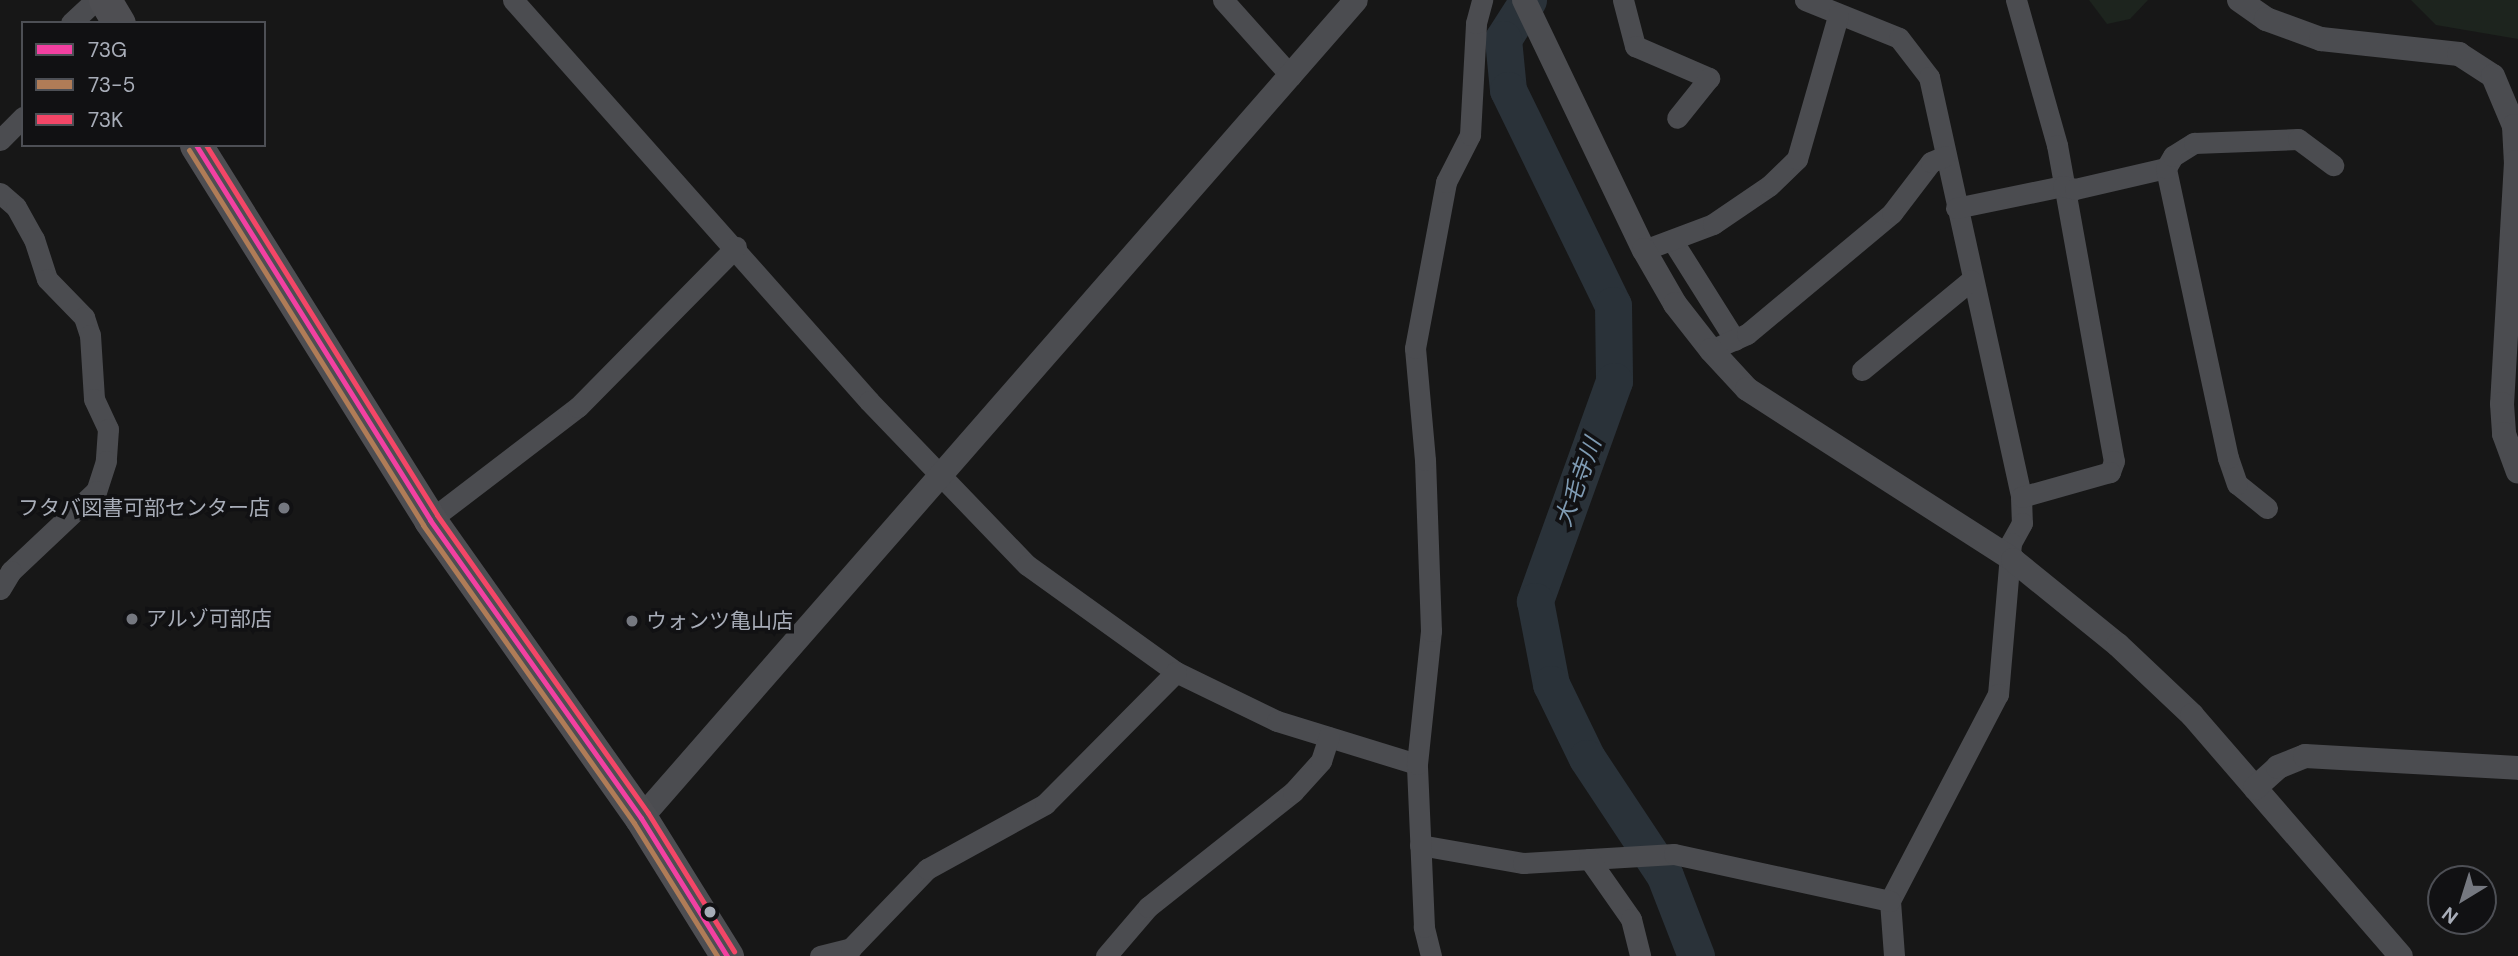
<!DOCTYPE html>
<meta charset="utf-8">
<style>
body{margin:0}
#map{position:relative;width:2518px;height:956px;overflow:hidden;background:#171717;font-family:"DM Sans","Noto Sans JP",sans-serif}
div>[style]{position:absolute}
.green>*{inset:0;background:#1d241e}
.river>*{height:37px;margin:-18.5px;padding:0 18.5px;transform-origin:18.5px;border-radius:18.5px;background:#2a3239}
.minor>*{height:21px;margin:-10.5px;padding:0 10.5px;transform-origin:10.5px;border-radius:10.5px;background:#4b4c50}
.tertiary>*{height:24px;margin:-12px;padding:0 12px;transform-origin:12px;border-radius:12px;background:#4b4c50}
.trunk>*{height:33px;margin:-16.5px;padding:0 16.5px;transform-origin:16.5px;border-radius:16.5px;background:#4e4e52}
.bus-1>*{height:5px;margin:-2.5px;padding:0 2.5px;transform-origin:2.5px;border-radius:2.5px;background:#f240a1}
.bus-2>*{height:5px;margin:-2.5px;padding:0 2.5px;transform-origin:2.5px;border-radius:2.5px;background:#b07c57}
.bus-3>*{height:5px;margin:-2.5px;padding:0 2.5px;transform-origin:2.5px;border-radius:2.5px;background:#f34667}
.dots>*{width:19px;height:19px;translate:-50% -50%;box-sizing:border-box;border:4px solid #111113;border-radius:50%}
span{translate:-50% -50%;white-space:nowrap;text-align:center;line-height:1.15;-webkit-text-stroke:7px #111113;paint-order:stroke}
.poi-label{font-size:21px;color:#a8adb8}
.right{translate:-100% -50%;text-align:right}
.left{translate:0 -50%;text-align:left}
.water-label{font-size:23px;color:#7f9bb3;font-style:italic}
.legend{position:absolute;left:21px;top:21px;width:245px;height:126px;box-sizing:border-box;background:#111113;border:2px solid #4d4f55;margin:0;padding:9px 12px;list-style:none;font-size:21px;color:#a8adb8}
.legend li{display:flex;align-items:center;gap:14px;height:35px}
.legend b{width:35px;border:2px solid #4d4f55}
.north{position:absolute;left:2427px;top:865px;width:70px;height:70px;box-sizing:border-box;background:#111113;border:2px solid #4d4f55;border-radius:50%;rotate:218deg;font-size:19px;font-weight:700;line-height:28px;text-align:center;color:#a8adb8}
.north::after{content:'';display:block;margin:auto;width:24px;height:32px;background:#757880;clip-path:polygon(50% 0,100% 100%,50% 72%,0 100%)}
</style>
<div id="map">
<div class="green">
<i style="clip-path:polygon(2089px 0,2148px 0,2130px 19px,2107px 24px)"></i>
<i style="clip-path:polygon(2411px 0,2518px 0,2518px 39px,2436px 25px)"></i>
</div>
<div class="river">
<i style="left:1528px;top:0;width:46px;rotate:122.7deg"></i>
<i style="left:1503px;top:39px;width:51px;rotate:84.4deg"></i>
<i style="left:1508px;top:90px;width:239px;rotate:64deg"></i>
<i style="left:1613px;top:305px;width:76px;rotate:89.2deg"></i>
<i style="left:1614px;top:381px;width:234px;rotate:109.8deg"></i>
<i style="left:1535px;top:601px;width:85px;rotate:79.1deg"></i>
<i style="left:1551px;top:684px;width:82px;rotate:64.1deg"></i>
<i style="left:1587px;top:758px;width:141px;rotate:56.5deg"></i>
<i style="left:1665px;top:876px;width:86px;rotate:68.8deg"></i>
</div>
<div class="minor">
<i style="left:513px;top:0;width:536px;rotate:48.4deg"></i>
<i style="left:869px;top:401px;width:228px;rotate:46.1deg"></i>
<i style="left:1027px;top:565px;width:183px;rotate:35.7deg"></i>
<i style="left:1176px;top:672px;width:112px;rotate:25.9deg"></i>
<i style="left:1277px;top:721px;width:146px;rotate:17.1deg"></i>
<i style="left:1223px;top:0;width:102px;rotate:48.2deg"></i>
<i style="left:1623px;top:0;width:48px;rotate:75.4deg"></i>
<i style="left:1635px;top:46px;width:81px;rotate:23.4deg"></i>
<i style="left:1709px;top:78px;width:51px;rotate:128.7deg"></i>
<i style="left:1805px;top:0;width:101px;rotate:22deg"></i>
<i style="left:1899px;top:38px;width:49px;rotate:52.4deg"></i>
<i style="left:1929px;top:77px;width:430px;rotate:77.6deg"></i>
<i style="left:2021px;top:497px;width:26px;rotate:88deg"></i>
<i style="left:2022px;top:523px;width:23px;rotate:119deg"></i>
<i style="left:2011px;top:543px;width:152px;rotate:94.9deg"></i>
<i style="left:1998px;top:694px;width:233px;rotate:117.6deg"></i>
<i style="left:1890px;top:901px;width:55px;rotate:85.8deg"></i>
<i style="left:2016px;top:0;width:151px;rotate:74.2deg"></i>
<i style="left:2057px;top:145px;width:321px;rotate:79.8deg"></i>
<i style="left:2114px;top:461px;width:12px;rotate:110deg"></i>
<i style="left:2110px;top:472px;width:92px;rotate:164.3deg"></i>
<i style="left:71px;top:23px;width:34px;rotate:-43deg"></i>
<i style="left:0;top:140px;width:33px;rotate:-45deg"></i>
<i style="left:0;top:193px;width:21px;rotate:41deg"></i>
<i style="left:16px;top:207px;width:37px;rotate:61deg"></i>
<i style="left:34px;top:239px;width:42px;rotate:72deg"></i>
<i style="left:47px;top:279px;width:53px;rotate:45.8deg"></i>
<i style="left:84px;top:317px;width:19px;rotate:72deg"></i>
<i style="left:90px;top:335px;width:64px;rotate:86.4deg"></i>
<i style="left:94px;top:399px;width:33px;rotate:65deg"></i>
<i style="left:108px;top:429px;width:32px;rotate:94deg"></i>
<i style="left:106px;top:461px;width:32px;rotate:108deg"></i>
<i style="left:96px;top:491px;width:117px;rotate:136.7deg"></i>
<i style="left:11px;top:571px;width:21px;rotate:121deg"></i>
<i style="left:1956px;top:208px;width:109px;rotate:-11.6deg"></i>
<i style="left:2063px;top:186px;width:12px;rotate:14deg"></i>
<i style="left:2075px;top:189px;width:93px;rotate:-13deg"></i>
<i style="left:1672px;top:240px;width:118px;rotate:57.8deg"></i>
<i style="left:1644px;top:250px;width:74px;rotate:-20.6deg"></i>
<i style="left:1713px;top:224px;width:68px;rotate:-34.2deg"></i>
<i style="left:1769px;top:186px;width:39px;rotate:-44deg"></i>
<i style="left:1797px;top:159px;width:149px;rotate:-74deg"></i>
<i style="left:1711px;top:350px;width:39px;rotate:-24deg"></i>
<i style="left:1747px;top:334px;width:189px;rotate:-39.8deg"></i>
<i style="left:1892px;top:213px;width:64px;rotate:-52.6deg"></i>
<i style="left:1931px;top:162px;width:15px;rotate:-23deg"></i>
<i style="left:1862px;top:370px;width:141px;rotate:-39.5deg"></i>
<i style="left:2267px;top:508px;width:38px;rotate:-141deg"></i>
<i style="left:2237px;top:484px;width:28px;rotate:-109deg"></i>
<i style="left:2228px;top:458px;width:297px;rotate:-102.1deg"></i>
<i style="left:2166px;top:168px;width:14px;rotate:-60deg"></i>
<i style="left:2173px;top:156px;width:25px;rotate:-32deg"></i>
<i style="left:2194px;top:143px;width:104px;rotate:-2.2deg"></i>
<i style="left:2298px;top:139px;width:44px;rotate:36.6deg"></i>
<i style="left:430px;top:520px;width:186px;rotate:-37.4deg"></i>
<i style="left:578px;top:407px;width:225px;rotate:-45.4deg"></i>
<i style="left:1420px;top:845px;width:105px;rotate:9.9deg"></i>
<i style="left:1523px;top:863px;width:151px;rotate:-3.4deg"></i>
<i style="left:1674px;top:854px;width:221px;rotate:12.3deg"></i>
<i style="left:1589px;top:859px;width:73px;rotate:55deg"></i>
<i style="left:1631px;top:919px;width:38px;rotate:76deg"></i>
<i style="left:820px;top:956px;width:32px;rotate:-14deg"></i>
<i style="left:851px;top:948px;width:110px;rotate:-46.1deg"></i>
<i style="left:927px;top:869px;width:135px;rotate:-28.8deg"></i>
<i style="left:1045px;top:804px;width:186px;rotate:-45.2deg"></i>
<i style="left:1106px;top:956px;width:65px;rotate:-49.4deg"></i>
<i style="left:1148px;top:907px;width:185px;rotate:-38.4deg"></i>
<i style="left:1293px;top:792px;width:42px;rotate:-47.9deg"></i>
<i style="left:1321px;top:761px;width:25px;rotate:-72deg"></i>
<i style="left:1431px;top:956px;width:30px;rotate:-104deg"></i>
<i style="left:1424px;top:927px;width:163px;rotate:-92.5deg"></i>
<i style="left:1417px;top:764px;width:134px;rotate:-84deg"></i>
<i style="left:1431px;top:631px;width:171px;rotate:-92deg"></i>
<i style="left:1425px;top:460px;width:112px;rotate:-95.1deg"></i>
<i style="left:1415px;top:348px;width:169px;rotate:-79.4deg"></i>
<i style="left:1446px;top:182px;width:53px;rotate:-62.9deg"></i>
<i style="left:1470px;top:135px;width:112px;rotate:-86.9deg"></i>
<i style="left:1476px;top:23px;width:24px;rotate:-75deg"></i>
</div>
<div class="tertiary">
<i style="left:1524px;top:0;width:277px;rotate:64.4deg"></i>
<i style="left:1644px;top:250px;width:62px;rotate:60.1deg"></i>
<i style="left:1675px;top:304px;width:58px;rotate:52deg"></i>
<i style="left:1711px;top:350px;width:53px;rotate:47.3deg"></i>
<i style="left:1747px;top:389px;width:316px;rotate:32.7deg"></i>
<i style="left:2013px;top:560px;width:135px;rotate:39deg"></i>
<i style="left:2118px;top:645px;width:102px;rotate:43.4deg"></i>
<i style="left:2192px;top:715px;width:319px;rotate:49.1deg"></i>
<i style="left:2239px;top:0;width:33px;rotate:35deg"></i>
<i style="left:2266px;top:19px;width:59px;rotate:20deg"></i>
<i style="left:2321px;top:39px;width:139px;rotate:6.2deg"></i>
<i style="left:2459px;top:54px;width:40px;rotate:32.9deg"></i>
<i style="left:2493px;top:76px;width:54px;rotate:67.2deg"></i>
<i style="left:2514px;top:126px;width:36px;rotate:87deg"></i>
<i style="left:2516px;top:162px;width:242px;rotate:93.3deg"></i>
<i style="left:2502px;top:404px;width:30px;rotate:86deg"></i>
<i style="left:2504px;top:434px;width:40px;rotate:69.8deg"></i>
<i style="left:2255px;top:788px;width:31px;rotate:-42deg"></i>
<i style="left:2278px;top:767px;width:29px;rotate:-22deg"></i>
<i style="left:2305px;top:756px;width:213px;rotate:3.2deg"></i>
<i style="left:641px;top:818px;width:1086px;rotate:-48.84deg"></i>
</div>
<div class="trunk">
<i style="left:105px;top:0;width:27px;rotate:59deg"></i>
<i style="left:196px;top:145px;width:442px;rotate:58deg"></i>
<i style="left:430px;top:520px;width:365px;rotate:54.7deg"></i>
<i style="left:641px;top:818px;width:163px;rotate:58.1deg"></i>
</div>
<div class="bus-1">
<i style="left:196px;top:145px;width:442px;rotate:58deg"></i>
<i style="left:430px;top:520px;width:365px;rotate:54.7deg"></i>
<i style="left:641px;top:818px;width:163px;rotate:58.1deg"></i>
</div>
<div class="bus-2">
<i style="left:189px;top:150px;width:442px;rotate:58deg"></i>
<i style="left:423px;top:525px;width:365px;rotate:54.7deg"></i>
<i style="left:634px;top:823px;width:157px;rotate:58deg"></i>
</div>
<div class="bus-3">
<i style="left:206px;top:145px;width:436px;rotate:58deg"></i>
<i style="left:437px;top:515px;width:365px;rotate:54.7deg"></i>
<i style="left:648px;top:813px;width:163px;rotate:58.1deg"></i>
</div>
<div class="dots">
<i style="left:284px;top:508px;background:#757880"></i>
<i style="left:132px;top:619px;background:#757880"></i>
<i style="left:632px;top:621px;background:#757880"></i>
<i style="left:710px;top:912px;background:#a8adb8"></i>
</div>
<div class="poi-label">
<span class="right" style="left:270px;top:508px">フタバ図書可部センター店</span>
<span class="left" style="left:146px;top:619px">アルゾ可部店</span>
<span class="left" style="left:646px;top:621px">ウォンツ亀山店</span>
</div>
<div class="water-label">
<span style="left:1578px;top:482px;rotate:-70deg">大毛寺川</span>
</div>
<ul class="legend">
<li><b style="height:9px;background:#f240a1"></b>73G</li>
<li><b style="height:9px;background:#b07c57"></b>73-5</li>
<li><b style="height:9px;background:#f34667"></b>73K</li>
</ul>
<div class="north">N</div>
</div>
